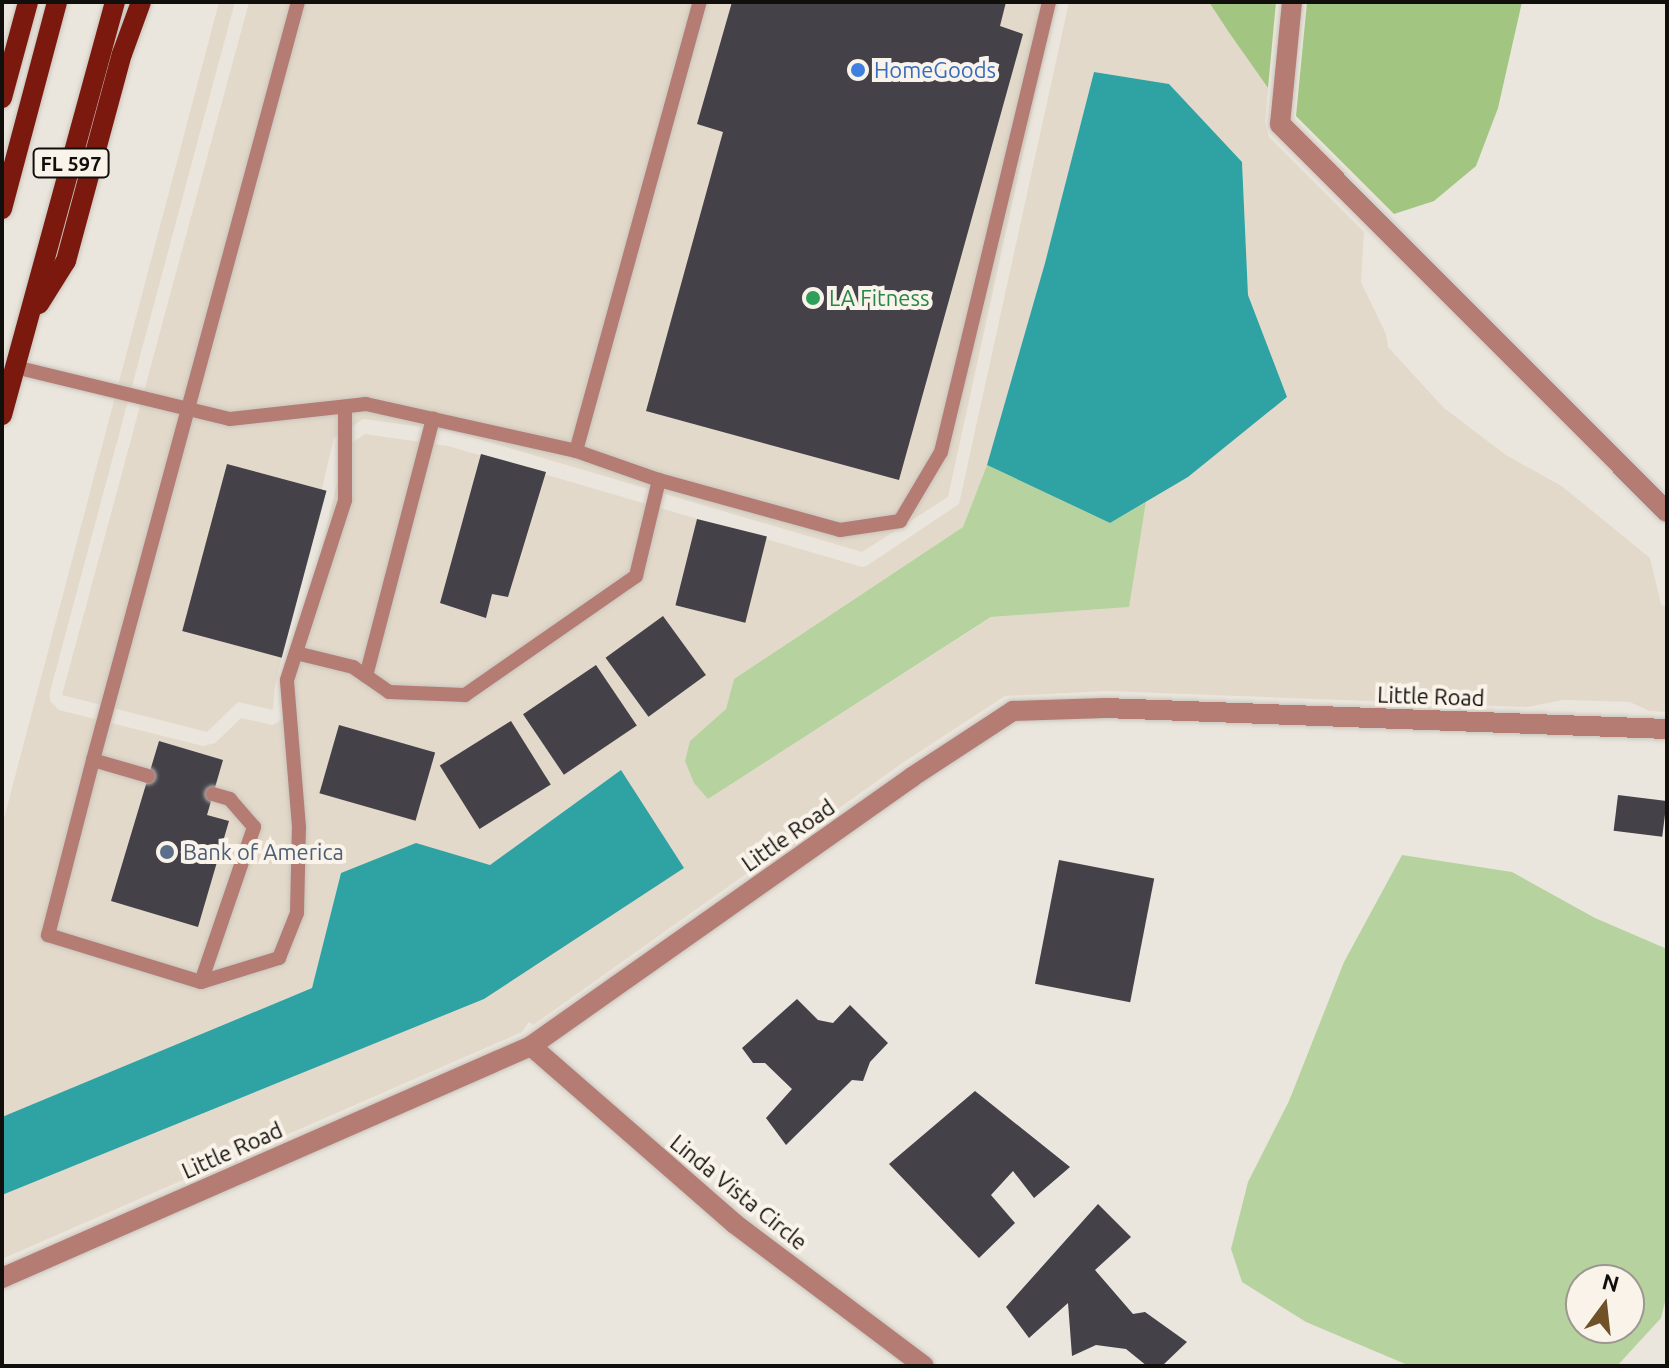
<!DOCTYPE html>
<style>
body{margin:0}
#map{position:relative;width:1669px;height:1368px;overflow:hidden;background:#ebe6dd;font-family:Ubuntu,sans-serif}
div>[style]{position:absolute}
.built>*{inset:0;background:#e3d9ca}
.green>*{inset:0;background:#b6d29e}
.forest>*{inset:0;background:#a2c682}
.water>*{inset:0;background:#2fa3a3}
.building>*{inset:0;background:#444149;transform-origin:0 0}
.roads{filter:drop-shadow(0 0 2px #c8c4bc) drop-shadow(0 0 2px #c8c4bc)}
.service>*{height:14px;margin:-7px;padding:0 7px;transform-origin:7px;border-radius:7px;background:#b47c72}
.minor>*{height:20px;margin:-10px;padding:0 10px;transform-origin:10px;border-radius:10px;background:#b47c72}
.primary>*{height:20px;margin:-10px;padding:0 10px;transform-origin:10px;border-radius:10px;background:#7c190f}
.dots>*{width:22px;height:22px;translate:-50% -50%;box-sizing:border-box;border:4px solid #f9f3ea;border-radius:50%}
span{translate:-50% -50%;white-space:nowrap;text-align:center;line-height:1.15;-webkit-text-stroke:8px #f9f3ea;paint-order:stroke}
.shield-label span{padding:2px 6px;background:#f9f3ea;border:2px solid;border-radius:6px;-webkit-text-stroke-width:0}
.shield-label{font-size:20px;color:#110f0c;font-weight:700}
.shop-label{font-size:22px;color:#366cbe}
.left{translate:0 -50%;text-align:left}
.leisure-label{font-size:22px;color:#27864d}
.street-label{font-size:22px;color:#110f0c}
.service-label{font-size:22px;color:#4e5e75}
.frame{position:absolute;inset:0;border:4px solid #110f0c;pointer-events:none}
.north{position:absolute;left:1565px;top:1264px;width:80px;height:80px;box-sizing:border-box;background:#f9f3ea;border:2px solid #9c9891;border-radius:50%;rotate:15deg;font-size:22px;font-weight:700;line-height:32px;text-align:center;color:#110f0c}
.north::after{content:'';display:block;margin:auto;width:28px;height:36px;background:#715127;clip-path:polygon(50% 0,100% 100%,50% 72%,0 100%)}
</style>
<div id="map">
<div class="built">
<i style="clip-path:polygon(evenodd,219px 2px,235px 2px,50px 692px,50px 701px,59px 710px,203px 746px,215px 743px,241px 718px,273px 725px,283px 719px,345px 447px,365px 434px,448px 446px,862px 567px,868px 565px,959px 504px,1069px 2px,1209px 2px,1268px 88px,1265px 122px,1269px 137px,1364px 232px,1361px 282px,1386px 334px,1388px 347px,1444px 408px,1506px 455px,1563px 487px,1650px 558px,1661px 604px,1667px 608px,1667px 712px,1649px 711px,1630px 702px,1563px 700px,1528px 707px,1107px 691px,1005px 696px,904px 762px,533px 1025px,529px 1022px,522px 1032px,2px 1259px,2px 1195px,484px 999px,621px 770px,490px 865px,416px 844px,341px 873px,312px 988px,2px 1117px,2px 826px,219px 2px,1094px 72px,1169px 84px,1242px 162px,1248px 295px,1287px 397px,1188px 477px,1146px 502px,1128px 607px,992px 617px,708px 799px,690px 741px,726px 709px,734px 679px,963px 527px,987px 465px,1045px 263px,1094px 72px)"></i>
<i style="clip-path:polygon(249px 2px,1056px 2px,948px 497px,862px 552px,451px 431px,363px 419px,334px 438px,275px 686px,273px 710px,238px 702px,207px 732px,62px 695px)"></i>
</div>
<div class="green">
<i style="clip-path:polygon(987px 465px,1110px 523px,1146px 502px,1129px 607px,991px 617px,708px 799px,694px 783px,685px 761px,690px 741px,726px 709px,734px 679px,963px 527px)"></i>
<i style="clip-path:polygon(evenodd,1402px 855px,1512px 872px,1595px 918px,1667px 949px,1667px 1294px,1661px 1318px,1617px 1366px,1410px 1366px,1306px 1322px,1242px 1282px,1231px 1249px,1248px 1182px,1289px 1101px,1344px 962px,1402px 855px,1581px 1280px,1629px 1280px,1629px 1328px,1581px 1328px,1581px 1280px)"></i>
</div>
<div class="forest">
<i style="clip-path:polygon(1209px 2px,1276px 2px,1268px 88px,1228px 31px)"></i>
<i style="clip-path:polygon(1307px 2px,1522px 2px,1498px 108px,1476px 166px,1434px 201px,1394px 214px,1296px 116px)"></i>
</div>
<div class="water">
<i style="clip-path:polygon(1094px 72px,1169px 84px,1242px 162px,1248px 295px,1287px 397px,1188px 477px,1110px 523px,987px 465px,1045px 263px)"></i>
<i style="clip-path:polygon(621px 770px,684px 868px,484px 999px,2px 1195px,2px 1117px,312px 988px,341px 873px,416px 843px,490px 865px)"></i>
</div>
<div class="building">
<i style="clip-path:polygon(732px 2px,1006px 2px,1000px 26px,1023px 34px,899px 480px,646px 411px,723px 132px,697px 124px)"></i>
<i style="clip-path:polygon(481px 454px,546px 472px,508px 597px,492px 594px,486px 618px,440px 603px)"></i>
<i style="left:227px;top:464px;width:103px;height:173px;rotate:15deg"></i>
<i style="left:697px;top:519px;width:72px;height:89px;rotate:14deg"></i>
<i style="left:663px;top:616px;width:73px;height:71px;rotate:54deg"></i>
<i style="left:596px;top:665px;width:73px;height:88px;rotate:56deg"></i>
<i style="left:511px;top:721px;width:75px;height:84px;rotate:58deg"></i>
<i style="left:339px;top:725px;width:100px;height:71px;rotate:16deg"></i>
<i style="clip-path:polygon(159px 741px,223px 760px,207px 815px,229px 821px,198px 927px,111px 901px)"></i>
<i style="left:1618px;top:795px;width:49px;height:36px;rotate:7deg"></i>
<i style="left:1059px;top:860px;width:97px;height:126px;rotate:11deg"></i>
<i style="clip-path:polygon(797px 999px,818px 1020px,833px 1023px,850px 1005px,888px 1043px,870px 1062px,863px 1081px,852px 1080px,786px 1145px,766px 1118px,792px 1089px,765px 1063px,753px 1063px,742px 1048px)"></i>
<i style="clip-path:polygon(975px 1091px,1070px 1167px,1034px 1198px,1013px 1171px,991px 1195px,1015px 1223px,979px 1258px,889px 1164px)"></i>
<i style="clip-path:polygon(1098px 1204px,1131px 1237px,1095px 1270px,1133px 1314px,1145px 1312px,1187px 1342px,1162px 1366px,1147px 1366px,1126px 1349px,1096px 1345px,1072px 1356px,1068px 1303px,1029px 1338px,1006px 1307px)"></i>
</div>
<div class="roads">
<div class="service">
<i style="left:15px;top:367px;width:221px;rotate:13.6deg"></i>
<i style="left:230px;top:419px;width:137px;rotate:-6.3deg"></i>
<i style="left:366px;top:404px;width:215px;rotate:12.6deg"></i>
<i style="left:576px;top:451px;width:466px;rotate:-74.6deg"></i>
<i style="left:576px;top:451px;width:88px;rotate:19.3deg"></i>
<i style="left:296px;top:653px;width:59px;rotate:13.8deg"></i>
<i style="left:353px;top:667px;width:44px;rotate:34.8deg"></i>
<i style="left:389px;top:692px;width:76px;rotate:2.3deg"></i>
<i style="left:465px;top:695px;width:208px;rotate:-34.8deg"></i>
<i style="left:636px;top:576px;width:99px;rotate:-76.5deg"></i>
<i style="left:659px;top:480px;width:188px;rotate:15.4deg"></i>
<i style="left:840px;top:530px;width:61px;rotate:-8.5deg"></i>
<i style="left:900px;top:521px;width:80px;rotate:-59.3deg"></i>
<i style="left:941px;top:452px;width:463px;rotate:-76.5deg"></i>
<i style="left:366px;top:676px;width:266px;rotate:-75.4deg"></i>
<i style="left:93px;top:760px;width:785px;rotate:-74.87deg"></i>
<i style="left:148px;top:776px;width:57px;rotate:-163.8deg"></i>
<i style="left:93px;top:760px;width:181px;rotate:104.4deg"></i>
<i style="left:48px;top:935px;width:160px;rotate:17.1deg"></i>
<i style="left:201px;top:982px;width:82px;rotate:-17.1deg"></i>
<i style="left:279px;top:958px;width:48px;rotate:-68.2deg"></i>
<i style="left:297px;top:913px;width:86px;rotate:-88.7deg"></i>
<i style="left:299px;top:827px;width:147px;rotate:-94.7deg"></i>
<i style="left:287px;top:680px;width:189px;rotate:-72.1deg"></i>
<i style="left:345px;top:500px;width:93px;rotate:-90deg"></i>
<i style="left:201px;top:982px;width:164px;rotate:-71.1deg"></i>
<i style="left:254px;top:827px;width:37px;rotate:-131deg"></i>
<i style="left:230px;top:799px;width:18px;rotate:-164deg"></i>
</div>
<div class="minor">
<i style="left:1292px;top:2px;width:123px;rotate:95.6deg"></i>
<i style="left:1280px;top:124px;width:548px;rotate:45.07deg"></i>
<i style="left:531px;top:1046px;width:271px;rotate:41.1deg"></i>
<i style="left:735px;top:1224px;width:236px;rotate:36.9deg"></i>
<i style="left:2px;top:1278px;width:578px;rotate:-23.68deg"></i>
<i style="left:531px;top:1046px;width:466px;rotate:-35.2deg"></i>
<i style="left:912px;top:777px;width:121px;rotate:-33.2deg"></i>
<i style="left:1013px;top:711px;width:92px;rotate:-1.9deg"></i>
<i style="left:1105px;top:708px;width:562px;rotate:2.14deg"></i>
</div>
<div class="primary">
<i style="left:2px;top:98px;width:99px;rotate:-74.8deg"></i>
<i style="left:2px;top:209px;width:214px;rotate:-75.1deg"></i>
<i style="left:39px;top:304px;width:51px;rotate:-57.9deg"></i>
<i style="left:66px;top:261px;width:214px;rotate:-74.9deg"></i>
<i style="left:122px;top:54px;width:55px;rotate:-69.9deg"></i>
<i style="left:2px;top:415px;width:428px;rotate:-74.7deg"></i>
</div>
</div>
<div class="dots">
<i style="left:858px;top:70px;background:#3f7fe0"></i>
<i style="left:813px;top:298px;background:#2e9e5b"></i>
<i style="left:167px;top:852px;background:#5c6f8a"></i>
</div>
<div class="shield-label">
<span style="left:71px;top:163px">FL 597</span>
</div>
<div class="shop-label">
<span class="left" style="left:874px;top:70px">HomeGoods</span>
</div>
<div class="leisure-label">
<span class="left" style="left:829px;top:298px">LA Fitness</span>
</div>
<div class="street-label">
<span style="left:1431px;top:696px;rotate:2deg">Little Road</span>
<span style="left:788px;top:835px;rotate:-35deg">Little Road</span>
<span style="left:232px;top:1150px;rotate:-24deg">Little Road</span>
<span style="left:739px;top:1192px;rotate:39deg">Linda Vista Circle</span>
</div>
<div class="service-label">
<span class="left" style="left:183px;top:852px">Bank of America</span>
</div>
<div class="frame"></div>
<div class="north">N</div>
</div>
